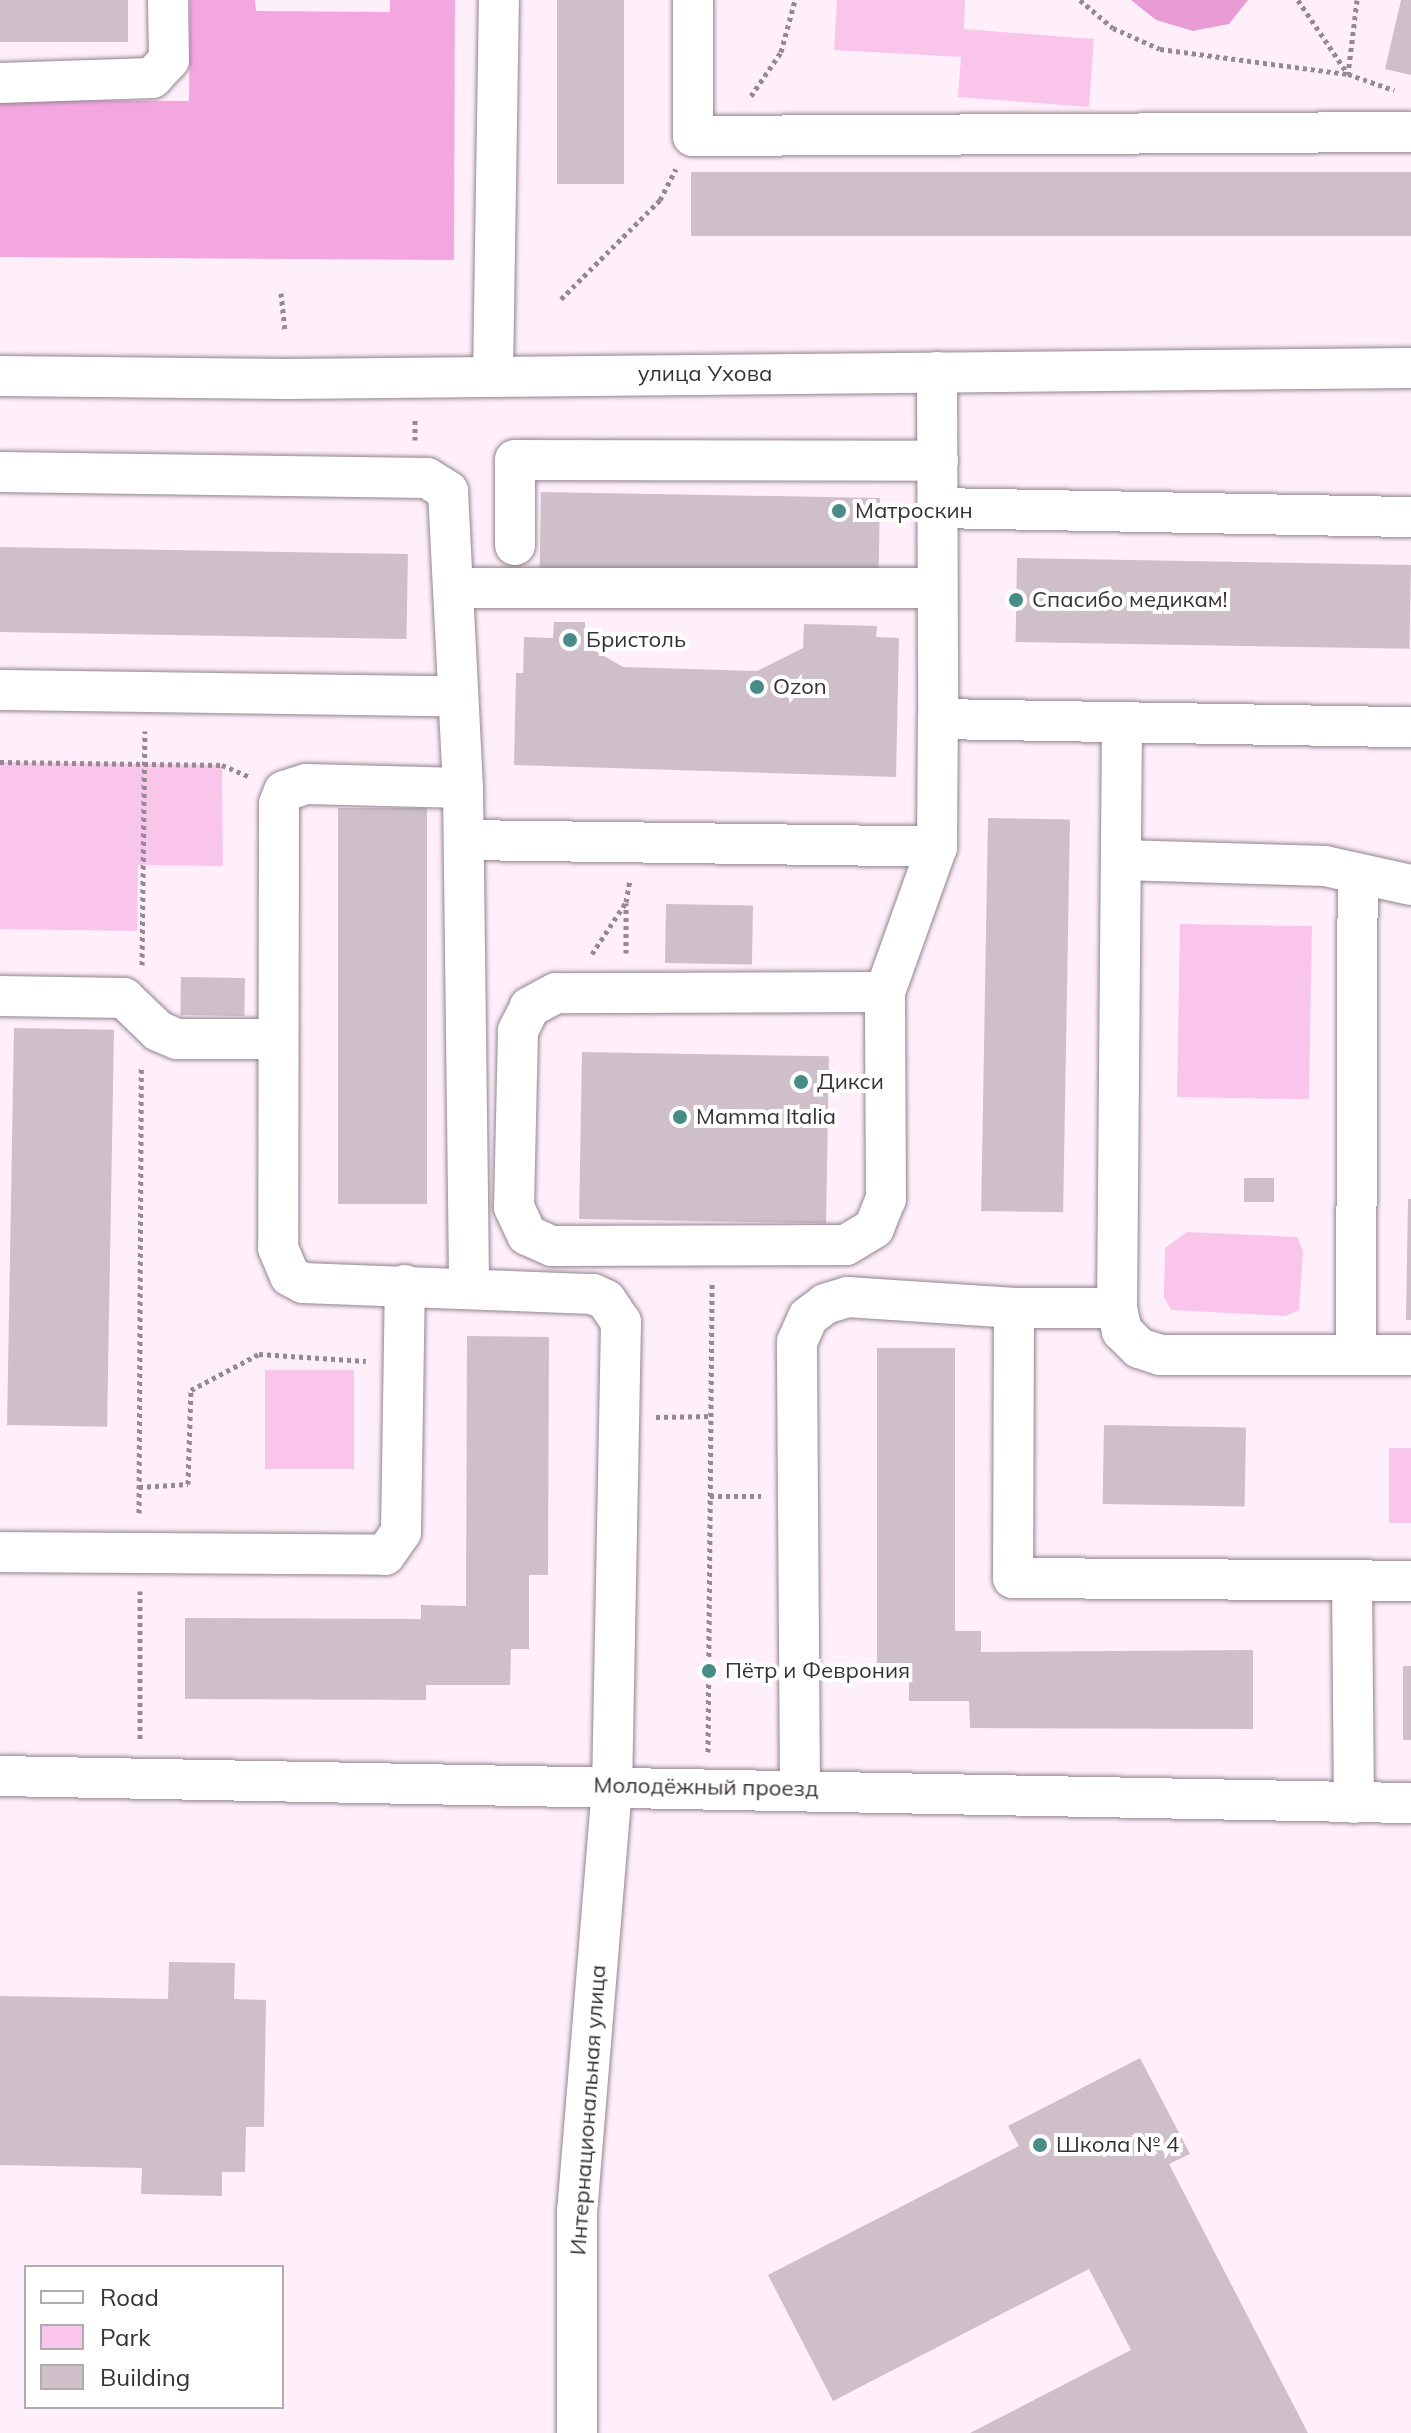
<!DOCTYPE html>
<meta charset="utf-8">
<style>
body{margin:0}
#map{position:relative;width:1411px;height:2433px;overflow:hidden;background:#ffeffa;font-family:Mulish,sans-serif}
div>[style]{position:absolute}
.green>*{inset:0;background:#f9c5ea;transform-origin:0 0}
.forest>*{inset:0;background:#f4a6e0}
.water>*{inset:0;background:#e89bd4}
.building>*{inset:0;background:#cebfc9;transform-origin:0 0}
.path>*{height:5px;margin-top:-2.5px;transform-origin:0;background:repeating-linear-gradient(90deg,#958a92 0 4px,transparent 0 8px)}
.roads{filter:drop-shadow(0 0 2px #92848e) drop-shadow(0 0 2px #92848e)}
.minor>*{height:40px;margin:-20px;padding:0 20px;transform-origin:20px;border-radius:20px;background:#fff}
.dots>*{width:22px;height:22px;translate:-50% -50%;box-sizing:border-box;border:4px solid #fff;border-radius:50%}
span{translate:-50% -50%;white-space:nowrap;text-align:center;line-height:1.15;-webkit-text-stroke:8px #fff;paint-order:stroke}
.street-label{font-size:22px;color:#373136}
.poi-label{font-size:22px;color:#373136}
.left{translate:0 -50%;text-align:left}
.legend{position:absolute;left:24px;top:2265px;width:260px;height:144px;box-sizing:border-box;background:#fff;border:2px solid #afadaf;margin:0;padding:10px 14px;list-style:none;font-size:24px;color:#373136}
.legend li{display:flex;align-items:center;gap:16px;height:40px}
.legend b{width:40px;border:2px solid #afadaf}
</style>
<div id="map">
<div class="green">
<i style="clip-path:polygon(837px 0,965px 0,964px 29px,1094px 39px,1089px 107px,958px 97px,961px 57px,834px 50px)"></i>
<i style="clip-path:polygon(0 762px,222px 765px,223px 866px,138px 865px,137px 931px,0 929px)"></i>
<i style="left:1180px;top:924px;width:132px;height:173px;rotate:1deg"></i>
<i style="clip-path:polygon(1187px 1232px,1297px 1237px,1303px 1251px,1299px 1310px,1285px 1316px,1171px 1310px,1164px 1297px,1165px 1248px)"></i>
<i style="left:265px;top:1370px;width:89px;height:99px"></i>
<i style="left:1389px;top:1448px;width:22px;height:75px"></i>
</div>
<div class="forest">
<i style="clip-path:polygon(190px 0,255px 0,256px 11px,390px 12px,390px 0,455px 0,454px 260px,0 257px,0 100px,189px 101px)"></i>
</div>
<div class="water">
<i style="clip-path:polygon(1131px 0,1248px 0,1229px 24px,1193px 31px,1156px 20px)"></i>
</div>
<div class="building">
<i style="left:0;top:0;width:128px;height:42px"></i>
<i style="left:557px;top:0;width:67px;height:184px"></i>
<i style="clip-path:polygon(1401px 0,1411px 0,1411px 75px,1385px 69px)"></i>
<i style="left:691px;top:172px;width:720px;height:64px"></i>
<i style="left:541px;top:492px;width:339px;height:84px;rotate:1deg"></i>
<i style="left:0;top:547px;width:408px;height:85px;rotate:1deg"></i>
<i style="left:1017px;top:558px;width:394px;height:84px;rotate:1deg"></i>
<i style="clip-path:polygon(554px 622px,585px 622px,585px 645px,623px 667px,757px 671px,803px 648px,804px 624px,877px 626px,876px 637px,899px 638px,896px 777px,514px 765px,516px 673px,523px 673px,524px 637px,553px 638px)"></i>
<i style="left:338px;top:808px;width:89px;height:396px"></i>
<i style="left:988px;top:818px;width:82px;height:393px;rotate:1deg"></i>
<i style="left:666px;top:904px;width:87px;height:59px;rotate:1deg"></i>
<i style="left:181px;top:977px;width:64px;height:38px;rotate:1deg"></i>
<i style="left:14px;top:1028px;width:100px;height:397px;rotate:1deg"></i>
<i style="left:582px;top:1052px;width:247px;height:167px;rotate:1deg"></i>
<i style="left:1244px;top:1178px;width:30px;height:24px"></i>
<i style="clip-path:polygon(1408px 1199px,1411px 1199px,1411px 1320px,1406px 1320px)"></i>
<i style="clip-path:polygon(467px 1336px,549px 1337px,548px 1575px,529px 1575px,529px 1649px,511px 1649px,510px 1685px,426px 1685px,426px 1700px,185px 1699px,185px 1618px,421px 1619px,421px 1605px,466px 1606px)"></i>
<i style="clip-path:polygon(877px 1348px,955px 1348px,955px 1631px,981px 1631px,981px 1652px,1253px 1650px,1253px 1729px,970px 1728px,969px 1701px,909px 1701px,909px 1679px,877px 1679px)"></i>
<i style="left:1104px;top:1425px;width:142px;height:79px;rotate:1deg"></i>
<i style="left:1403px;top:1666px;width:8px;height:74px"></i>
<i style="clip-path:polygon(169px 1962px,235px 1963px,234px 1999px,266px 2000px,264px 2127px,246px 2127px,245px 2172px,222px 2172px,222px 2196px,141px 2194px,142px 2168px,0 2165px,0 1996px,168px 1999px)"></i>
<i style="clip-path:polygon(1140px 2058px,1190px 2154px,1169px 2164px,1308px 2433px,970px 2433px,1131px 2350px,1089px 2269px,833px 2401px,768px 2275px,1019px 2146px,1008px 2126px)"></i>
</div>
<div class="path">
<i style="left:1080px;top:0;width:43px;rotate:40.3deg"></i>
<i style="left:1113px;top:28px;width:51px;rotate:24.1deg"></i>
<i style="left:1160px;top:49px;width:190px;rotate:7.6deg"></i>
<i style="left:1298px;top:0;width:89px;rotate:56deg"></i>
<i style="left:1357px;top:0;width:75px;rotate:96.9deg"></i>
<i style="left:1348px;top:74px;width:49px;rotate:19.2deg"></i>
<i style="left:751px;top:96px;width:53px;rotate:-55.7deg"></i>
<i style="left:781px;top:52px;width:54px;rotate:-74.9deg"></i>
<i style="left:281px;top:293px;width:38px;rotate:84deg"></i>
<i style="left:561px;top:299px;width:140px;rotate:-45deg"></i>
<i style="left:660px;top:200px;width:35px;rotate:-63deg"></i>
<i style="left:415px;top:440px;width:22px;rotate:-90deg"></i>
<i style="left:0;top:762px;width:222px;rotate:0.8deg"></i>
<i style="left:222px;top:765px;width:30px;rotate:23deg"></i>
<i style="left:626px;top:953px;width:50px;rotate:-90deg"></i>
<i style="left:592px;top:954px;width:62px;rotate:-56.8deg"></i>
<i style="left:626px;top:902px;width:23px;rotate:-80deg"></i>
<i style="left:142px;top:965px;width:234px;rotate:-89.3deg"></i>
<i style="left:656px;top:1417px;width:55px;rotate:-1deg"></i>
<i style="left:139px;top:1487px;width:49px;rotate:-3.5deg"></i>
<i style="left:188px;top:1484px;width:94px;rotate:-88.2deg"></i>
<i style="left:191px;top:1390px;width:77px;rotate:-27.9deg"></i>
<i style="left:259px;top:1354px;width:107px;rotate:3.7deg"></i>
<i style="left:710px;top:1496px;width:51px"></i>
<i style="left:139px;top:1513px;width:446px;rotate:-89.7deg"></i>
<i style="left:140px;top:1591px;width:150px;rotate:90deg"></i>
<i style="left:708px;top:1752px;width:470px;rotate:-89.5deg"></i>
</div>
<div class="roads">
<div class="minor">
<i style="left:693px;top:0;width:136px;rotate:90deg"></i>
<i style="left:693px;top:136px;width:718px;rotate:-0.32deg"></i>
<i style="left:0;top:83px;width:152px;rotate:-1.9deg"></i>
<i style="left:152px;top:78px;width:25px;rotate:-47deg"></i>
<i style="left:169px;top:60px;width:60px;rotate:-91deg"></i>
<i style="left:937px;top:372px;width:347px;rotate:89.8deg"></i>
<i style="left:938px;top:719px;width:473px;rotate:1deg"></i>
<i style="left:0;top:376px;width:286px;rotate:0.6deg"></i>
<i style="left:286px;top:379px;width:1125px;rotate:-0.56deg"></i>
<i style="left:493px;top:376px;width:376px;rotate:-89.1deg"></i>
<i style="left:0;top:472px;width:427px;rotate:0.8deg"></i>
<i style="left:427px;top:478px;width:25px;rotate:32deg"></i>
<i style="left:448px;top:491px;width:297px;rotate:87.1deg"></i>
<i style="left:463px;top:788px;width:499px;rotate:89.3deg"></i>
<i style="left:938px;top:508px;width:473px;rotate:1.1deg"></i>
<i style="left:515px;top:545px;width:85px;rotate:-90deg"></i>
<i style="left:515px;top:460px;width:423px;rotate:0.1deg"></i>
<i style="left:455px;top:588px;width:482px"></i>
<i style="left:0;top:690px;width:458px;rotate:0.8deg"></i>
<i style="left:463px;top:788px;width:157px;rotate:-178.5deg"></i>
<i style="left:306px;top:784px;width:23px;rotate:162deg"></i>
<i style="left:284px;top:791px;width:14px;rotate:111deg"></i>
<i style="left:279px;top:804px;width:444px;rotate:90.1deg"></i>
<i style="left:278px;top:1248px;width:30px;rotate:67deg"></i>
<i style="left:290px;top:1276px;width:15px;rotate:28deg"></i>
<i style="left:303px;top:1283px;width:290px;rotate:2.2deg"></i>
<i style="left:593px;top:1294px;width:14px;rotate:25deg"></i>
<i style="left:606px;top:1300px;width:27px;rotate:56deg"></i>
<i style="left:621px;top:1322px;width:465px;rotate:91.1deg"></i>
<i style="left:612px;top:1787px;width:425px;rotate:94.7deg"></i>
<i style="left:577px;top:2211px;width:222px;rotate:90deg"></i>
<i style="left:464px;top:840px;width:473px;rotate:0.8deg"></i>
<i style="left:937px;top:847px;width:128px;rotate:-89.6deg"></i>
<i style="left:1121px;top:860px;width:204px;rotate:1.7deg"></i>
<i style="left:1325px;top:866px;width:88px;rotate:12.5deg"></i>
<i style="left:885px;top:992px;width:329px;rotate:179.8deg"></i>
<i style="left:556px;top:993px;width:30px;rotate:152deg"></i>
<i style="left:530px;top:1007px;width:27px;rotate:117deg"></i>
<i style="left:518px;top:1031px;width:176px;rotate:91.3deg"></i>
<i style="left:514px;top:1207px;width:31px;rotate:65deg"></i>
<i style="left:527px;top:1235px;width:27px;rotate:24deg"></i>
<i style="left:552px;top:1246px;width:294px;rotate:-0.2deg"></i>
<i style="left:846px;top:1245px;width:33px;rotate:-31deg"></i>
<i style="left:874px;top:1228px;width:31px;rotate:-68deg"></i>
<i style="left:886px;top:1199px;width:207px;rotate:-90.3deg"></i>
<i style="left:885px;top:992px;width:154px;rotate:-70.3deg"></i>
<i style="left:0;top:996px;width:124px;rotate:0.9deg"></i>
<i style="left:124px;top:998px;width:47px;rotate:44.1deg"></i>
<i style="left:158px;top:1031px;width:21px;rotate:23deg"></i>
<i style="left:177px;top:1039px;width:98px"></i>
<i style="left:1014px;top:1308px;width:103px"></i>
<i style="left:1117px;top:1308px;width:584px;rotate:-89.51deg"></i>
<i style="left:1117px;top:1308px;width:24px;rotate:78deg"></i>
<i style="left:1122px;top:1331px;width:24px;rotate:45deg"></i>
<i style="left:1139px;top:1348px;width:23px;rotate:18deg"></i>
<i style="left:1161px;top:1355px;width:250px"></i>
<i style="left:1356px;top:1355px;width:480px;rotate:-89.8deg"></i>
<i style="left:0;top:1552px;width:385px;rotate:0.4deg"></i>
<i style="left:385px;top:1555px;width:28px;rotate:-55deg"></i>
<i style="left:401px;top:1532px;width:247px;rotate:-89.1deg"></i>
<i style="left:1352px;top:1581px;width:222px;rotate:89.5deg"></i>
<i style="left:0;top:1776px;width:1411px;rotate:1.1deg"></i>
<i style="left:800px;top:1788px;width:446px;rotate:-90.4deg"></i>
<i style="left:797px;top:1342px;width:27px;rotate:-66deg"></i>
<i style="left:808px;top:1317px;width:21px;rotate:-37deg"></i>
<i style="left:825px;top:1304px;width:24px;rotate:-17deg"></i>
<i style="left:848px;top:1297px;width:166px;rotate:3.8deg"></i>
<i style="left:1014px;top:1308px;width:270px;rotate:90.2deg"></i>
<i style="left:1013px;top:1578px;width:398px;rotate:0.4deg"></i>
</div>
</div>
<div class="dots">
<i style="left:839px;top:511px;background:#478d86"></i>
<i style="left:1016px;top:600px;background:#478d86"></i>
<i style="left:570px;top:640px;background:#478d86"></i>
<i style="left:757px;top:687px;background:#478d86"></i>
<i style="left:801px;top:1082px;background:#478d86"></i>
<i style="left:680px;top:1117px;background:#478d86"></i>
<i style="left:709px;top:1671px;background:#478d86"></i>
<i style="left:1040px;top:2145px;background:#478d86"></i>
</div>
<div class="street-label">
<span style="left:705px;top:374px">улица Ухова</span>
<span style="left:706px;top:1787px;rotate:1deg">Молодёжный проезд</span>
<span style="left:588px;top:2110px;rotate:-86deg">Интернациональная улица</span>
</div>
<div class="poi-label">
<span class="left" style="left:855px;top:511px">Матроскин</span>
<span class="left" style="left:1032px;top:600px">Спасибо медикам!</span>
<span class="left" style="left:586px;top:640px">Бристоль</span>
<span class="left" style="left:773px;top:687px">Ozon</span>
<span class="left" style="left:817px;top:1082px">Дикси</span>
<span class="left" style="left:696px;top:1117px">Mamma Italia</span>
<span class="left" style="left:725px;top:1671px">Пётр и Феврония</span>
<span class="left" style="left:1056px;top:2145px">Школа № 4</span>
</div>
<ul class="legend">
<li><b style="height:10px;background:#fff"></b>Road</li>
<li><b style="height:22px;background:#f9c5ea"></b>Park</li>
<li><b style="height:22px;background:#cebfc9"></b>Building</li>
</ul>
</div>
